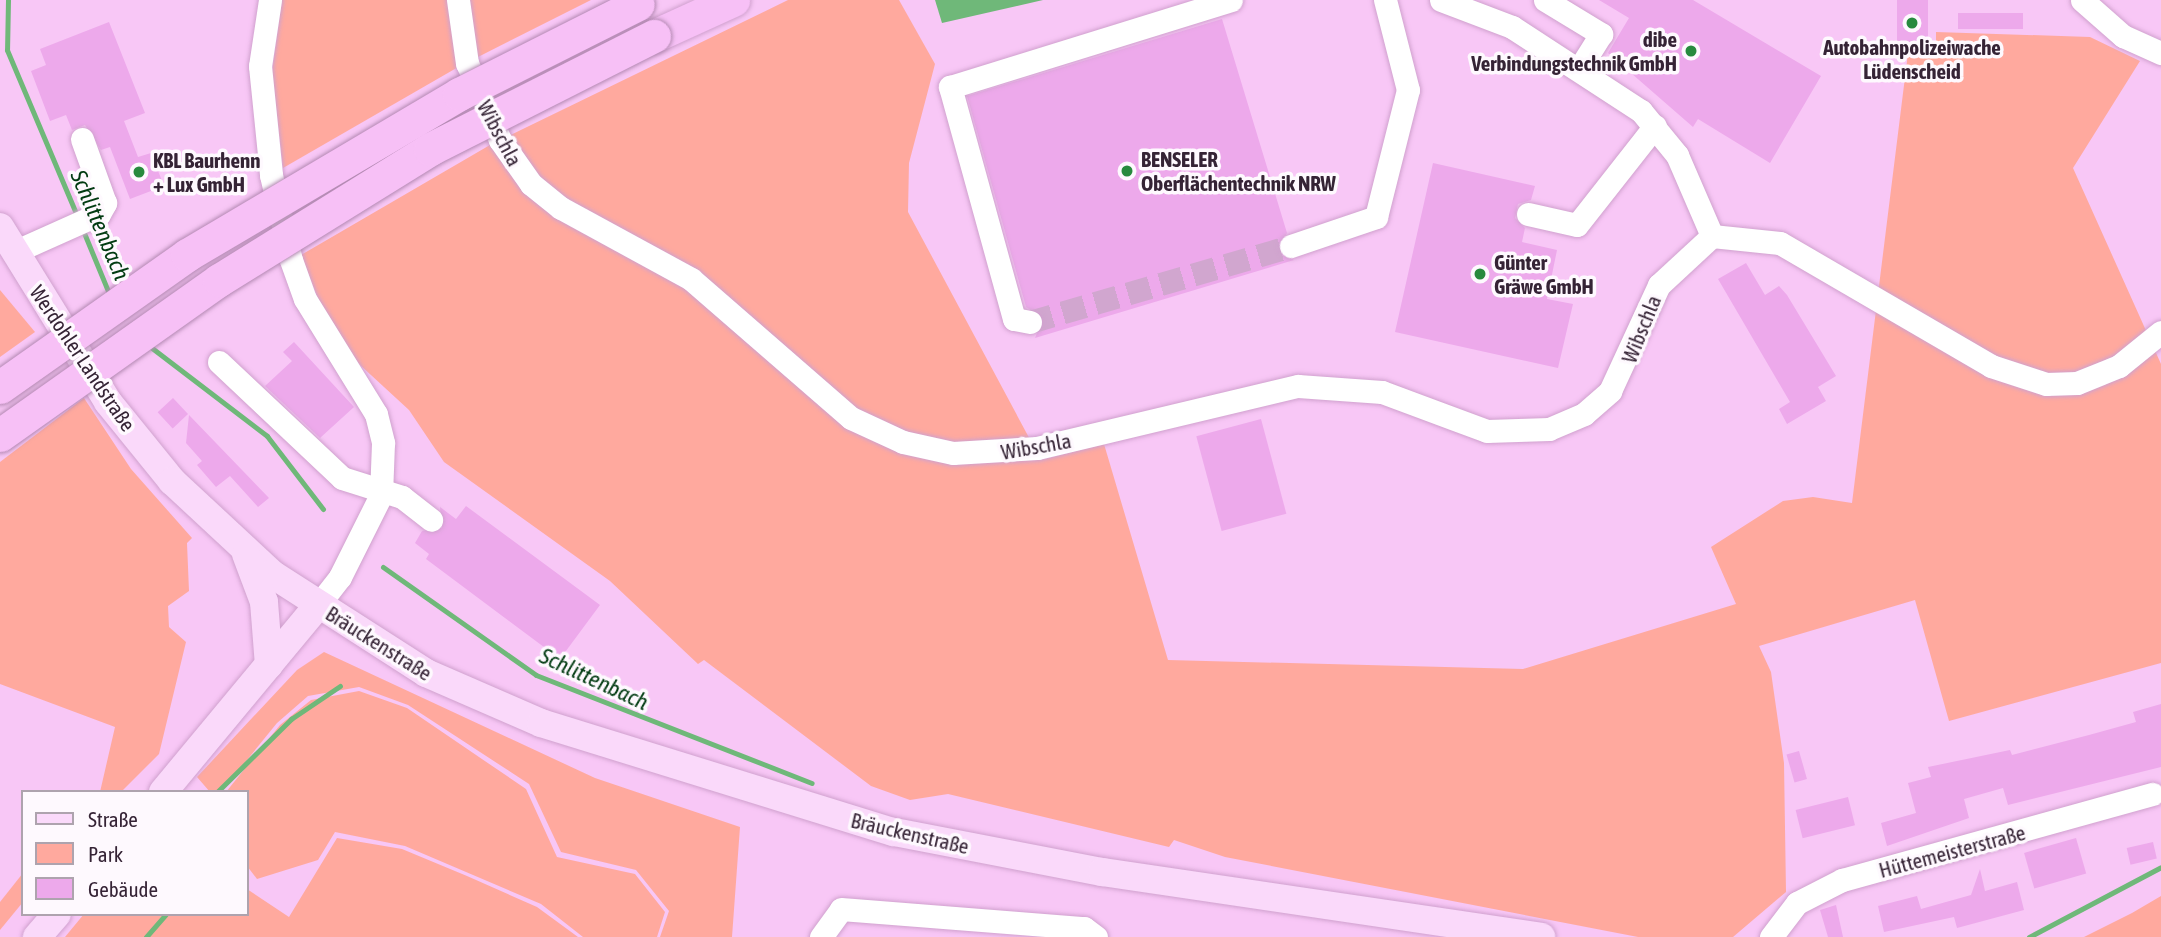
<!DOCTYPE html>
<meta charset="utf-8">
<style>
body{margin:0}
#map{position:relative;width:2161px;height:937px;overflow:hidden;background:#f8c7f6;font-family:"Asap Condensed",sans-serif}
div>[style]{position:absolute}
.green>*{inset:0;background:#ffa99e}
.water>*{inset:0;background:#6fb879}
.stream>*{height:5px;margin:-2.5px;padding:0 2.5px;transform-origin:2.5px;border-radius:2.5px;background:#6fb879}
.building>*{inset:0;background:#eda9eb;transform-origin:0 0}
.minor-tunnel>*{height:23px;margin-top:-11.5px;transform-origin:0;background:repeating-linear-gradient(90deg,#d1a6cf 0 23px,transparent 0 34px)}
.roads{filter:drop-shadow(0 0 2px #d0a1ce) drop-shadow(0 0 2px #d0a1ce)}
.minor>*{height:23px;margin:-11.5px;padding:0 11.5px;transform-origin:11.5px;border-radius:11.5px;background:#fff}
.major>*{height:28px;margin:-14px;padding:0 14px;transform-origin:14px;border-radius:14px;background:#fad9fa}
.highway>*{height:33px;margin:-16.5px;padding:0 16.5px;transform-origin:16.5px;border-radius:16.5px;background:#f7c0f6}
.bridges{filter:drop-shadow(0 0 2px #b389b2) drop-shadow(0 0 2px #b389b2)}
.highway-bridge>*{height:33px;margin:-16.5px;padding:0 16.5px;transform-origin:16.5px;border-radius:16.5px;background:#f7c0f6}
.dots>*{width:19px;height:19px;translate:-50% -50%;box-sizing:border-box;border:4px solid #fef9fe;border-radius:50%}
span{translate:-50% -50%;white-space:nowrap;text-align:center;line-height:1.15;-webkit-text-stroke:7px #fef9fe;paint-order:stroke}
.poi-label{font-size:21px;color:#352335;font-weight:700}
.right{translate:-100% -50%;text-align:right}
.left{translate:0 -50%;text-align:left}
.street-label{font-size:21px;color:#352335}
.water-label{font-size:23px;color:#023b12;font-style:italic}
.legend{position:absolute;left:21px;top:790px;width:228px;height:126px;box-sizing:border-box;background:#fef9fe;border:2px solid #aea3ae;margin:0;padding:9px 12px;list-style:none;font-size:21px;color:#352335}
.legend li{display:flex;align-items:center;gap:14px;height:35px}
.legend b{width:35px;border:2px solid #aea3ae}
</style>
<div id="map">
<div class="green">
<i style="clip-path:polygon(282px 0,450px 0,460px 66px,283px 168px,272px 72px)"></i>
<i style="clip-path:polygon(466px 0,591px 0,476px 58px)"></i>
<i style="clip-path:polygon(788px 0,899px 0,935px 64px,909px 163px,908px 212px,1041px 460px,1104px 444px,1168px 660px,1523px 669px,1736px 604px,1711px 547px,1783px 501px,1813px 497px,1852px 503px,1908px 53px,1936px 52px,1936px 32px,2090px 37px,2140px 61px,2073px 168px,2161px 364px,2161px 663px,1949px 721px,1915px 600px,1759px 646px,1771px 672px,1784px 763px,1786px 892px,1733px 937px,1638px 937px,1225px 857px,1174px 840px,1169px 847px,948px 794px,910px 800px,871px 786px,704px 660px,698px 664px,610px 581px,444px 462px,409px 410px,359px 364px,326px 319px,301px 255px,490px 145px)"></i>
<i style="clip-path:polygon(0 290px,35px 332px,0 357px)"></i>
<i style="clip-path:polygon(84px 398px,131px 469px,192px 538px,187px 543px,189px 591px,168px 606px,169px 627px,186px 642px,159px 754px,121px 792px,100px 792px,115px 727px,0 684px,0 462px)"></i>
<i style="clip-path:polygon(324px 652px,595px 778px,740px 827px,732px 937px,660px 937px,669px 911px,636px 870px,561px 852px,529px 784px,408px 705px,359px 687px,308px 696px,277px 723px,221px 792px,210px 792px,197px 777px,297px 670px)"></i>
<i style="clip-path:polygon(359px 691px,407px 708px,526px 789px,557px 857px,635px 874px,665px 912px,657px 937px,583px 937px,541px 904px,405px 846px,335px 832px,318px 860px,257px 879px,247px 866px,247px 792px,226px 792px,280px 725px,311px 700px)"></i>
<i style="clip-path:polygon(337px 838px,402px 849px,467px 876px,537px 907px,578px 937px,65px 937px,84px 914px,247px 914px,247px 889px,289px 917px)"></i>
<i style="clip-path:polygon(23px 873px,23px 902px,0 930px,0 902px)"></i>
<i style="clip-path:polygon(2161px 896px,2161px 937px,2084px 937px,2132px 913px)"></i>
</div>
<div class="water">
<i style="clip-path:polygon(935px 0,1043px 0,942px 23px)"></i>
</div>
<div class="stream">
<i style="left:8px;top:0;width:50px;rotate:91.1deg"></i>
<i style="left:7px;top:50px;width:180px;rotate:67.1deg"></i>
<i style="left:82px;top:228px;width:74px;rotate:67.6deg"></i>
<i style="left:148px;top:345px;width:150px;rotate:37.4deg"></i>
<i style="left:267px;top:436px;width:92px;rotate:52.5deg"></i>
<i style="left:383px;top:567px;width:187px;rotate:35.2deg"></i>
<i style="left:536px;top:675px;width:296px;rotate:21.4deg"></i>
<i style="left:218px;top:791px;width:103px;rotate:-44.6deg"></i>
<i style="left:291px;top:719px;width:59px;rotate:-34deg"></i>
<i style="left:146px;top:937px;width:30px;rotate:-49deg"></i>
<i style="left:2029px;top:937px;width:149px;rotate:-27.9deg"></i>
</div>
<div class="building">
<i style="clip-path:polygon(1599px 0,1693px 0,1821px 76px,1770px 163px,1698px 119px,1693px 127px,1608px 53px,1629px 18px)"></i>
<i style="left:1897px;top:0;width:31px;height:45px"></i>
<i style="left:1958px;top:13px;width:65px;height:16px"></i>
<i style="clip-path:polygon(1222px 19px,1287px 233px,1278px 250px,1294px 260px,1035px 338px,1043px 318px,1026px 307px,967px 96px)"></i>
<i style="clip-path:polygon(109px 22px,145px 113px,124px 121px,138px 157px,151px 153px,164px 186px,130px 199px,110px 147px,101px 150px,85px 125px,72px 130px,66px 115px,50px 121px,31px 71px,46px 65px,40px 49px)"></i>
<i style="clip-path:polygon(1433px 163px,1535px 186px,1531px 200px,1518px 204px,1515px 218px,1525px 228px,1522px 242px,1557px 250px,1547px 299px,1573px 304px,1558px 368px,1395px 332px)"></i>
<i style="clip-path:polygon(1746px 263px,1765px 295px,1779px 286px,1787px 295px,1836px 376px,1818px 387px,1826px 401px,1787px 424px,1779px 409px,1790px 402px,1718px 279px)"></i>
<i style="clip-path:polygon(294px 342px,354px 407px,320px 438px,265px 386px,292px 361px,283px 352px)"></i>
<i style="left:173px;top:398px;width:22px;height:21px;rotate:47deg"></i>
<i style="clip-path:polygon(189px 415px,269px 498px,258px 507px,230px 476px,216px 487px,197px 465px,202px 461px,186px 443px)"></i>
<i style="left:1261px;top:419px;width:98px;height:67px;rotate:75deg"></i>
<i style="clip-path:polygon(466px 506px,600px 605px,560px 659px,426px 559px,429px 554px,415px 543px,422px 531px,442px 528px,440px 507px,456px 519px)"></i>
<i style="clip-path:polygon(2161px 704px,2161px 767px,2008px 805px,2003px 788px,1964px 799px,1969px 818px,1887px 846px,1881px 823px,1916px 813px,1908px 783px,1931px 777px,1928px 767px,2010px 750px,2012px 755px,2089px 735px,2136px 722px,2133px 712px)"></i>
<i style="left:1799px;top:751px;width:29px;height:13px;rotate:74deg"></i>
<i style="left:1848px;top:797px;width:29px;height:54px;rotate:76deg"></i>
<i style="left:2076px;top:838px;width:37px;height:54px;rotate:74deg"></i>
<i style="left:2153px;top:842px;width:17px;height:27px;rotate:77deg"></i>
<i style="clip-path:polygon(1980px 869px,1985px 891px,2017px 882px,2024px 910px,1957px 928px,1954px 917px,1884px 932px,1878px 906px,1917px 896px,1921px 909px,1971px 895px)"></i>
<i style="clip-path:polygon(1836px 905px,1843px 937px,1828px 937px,1820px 910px)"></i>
</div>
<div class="minor-tunnel">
<i style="left:1030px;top:322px;width:272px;rotate:-16.2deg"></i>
</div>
<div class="roads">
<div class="minor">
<i style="left:270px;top:0;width:67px;rotate:98.6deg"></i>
<i style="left:260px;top:66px;width:110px;rotate:84.2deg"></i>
<i style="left:271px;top:175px;width:87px;rotate:76.8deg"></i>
<i style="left:291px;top:260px;width:41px;rotate:70.3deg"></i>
<i style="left:305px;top:299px;width:135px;rotate:58.3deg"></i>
<i style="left:376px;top:414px;width:30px;rotate:76deg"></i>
<i style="left:383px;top:443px;width:52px;rotate:92.2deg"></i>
<i style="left:381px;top:495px;width:92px;rotate:116.6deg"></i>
<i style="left:340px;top:577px;width:36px;rotate:128deg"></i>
<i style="left:458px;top:0;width:64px;rotate:81.9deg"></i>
<i style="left:467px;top:63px;width:84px;rotate:66.8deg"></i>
<i style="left:500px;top:140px;width:54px;rotate:54.8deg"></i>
<i style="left:531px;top:184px;width:38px;rotate:39deg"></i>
<i style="left:561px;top:208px;width:148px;rotate:28.6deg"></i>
<i style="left:691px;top:279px;width:212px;rotate:41deg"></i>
<i style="left:851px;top:418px;width:57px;rotate:24.8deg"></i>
<i style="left:903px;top:442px;width:51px;rotate:12.4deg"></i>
<i style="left:953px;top:453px;width:84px;rotate:-3.4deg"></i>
<i style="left:1037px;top:448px;width:268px;rotate:-13.4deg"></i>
<i style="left:1298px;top:386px;width:84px;rotate:4.1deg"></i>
<i style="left:1382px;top:392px;width:112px;rotate:20.4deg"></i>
<i style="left:1487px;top:431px;width:62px;rotate:-1.8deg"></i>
<i style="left:1549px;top:429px;width:38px;rotate:-23deg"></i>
<i style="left:1584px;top:414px;width:35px;rotate:-41deg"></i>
<i style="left:1610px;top:391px;width:117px;rotate:-65.2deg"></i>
<i style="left:1659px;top:285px;width:72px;rotate:-42.8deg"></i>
<i style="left:1712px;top:236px;width:68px;rotate:5.9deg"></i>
<i style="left:1780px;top:243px;width:244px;rotate:30.2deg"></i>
<i style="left:1991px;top:366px;width:58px;rotate:18.1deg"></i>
<i style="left:2046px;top:384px;width:31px;rotate:-2deg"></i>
<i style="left:2077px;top:383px;width:45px;rotate:-22deg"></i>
<i style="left:2119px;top:366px;width:54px;rotate:-39deg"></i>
<i style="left:1441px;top:0;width:76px;rotate:20.8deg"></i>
<i style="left:1512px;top:27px;width:154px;rotate:33.1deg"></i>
<i style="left:1641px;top:111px;width:57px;rotate:50.7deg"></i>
<i style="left:1677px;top:155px;width:88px;rotate:66.6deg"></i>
<i style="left:1545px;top:0;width:66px;rotate:31.3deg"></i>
<i style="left:1601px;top:34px;width:40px;rotate:122deg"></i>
<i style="left:2082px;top:0;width:55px;rotate:41.3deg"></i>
<i style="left:2123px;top:36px;width:42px;rotate:24.1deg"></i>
<i style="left:1528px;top:214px;width:50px;rotate:12.7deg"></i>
<i style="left:1577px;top:225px;width:126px;rotate:-51.8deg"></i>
<i style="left:1291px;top:246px;width:90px;rotate:-18.8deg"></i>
<i style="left:1376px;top:217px;width:131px;rotate:-75.9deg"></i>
<i style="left:1408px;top:90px;width:93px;rotate:-104.3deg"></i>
<i style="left:14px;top:252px;width:93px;rotate:-24.1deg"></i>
<i style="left:99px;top:214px;width:13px;rotate:-61deg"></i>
<i style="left:105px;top:203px;width:68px;rotate:-109.8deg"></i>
<i style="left:1030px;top:322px;width:16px;rotate:-169deg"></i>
<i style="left:1014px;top:319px;width:241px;rotate:-105.4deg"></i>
<i style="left:950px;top:87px;width:294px;rotate:-17.2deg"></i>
<i style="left:219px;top:362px;width:169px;rotate:43.3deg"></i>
<i style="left:342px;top:478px;width:63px;rotate:17.6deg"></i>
<i style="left:402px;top:497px;width:37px;rotate:38deg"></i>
<i style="left:821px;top:937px;width:34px;rotate:-54deg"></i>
<i style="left:841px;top:909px;width:244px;rotate:4.5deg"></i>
<i style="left:1084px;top:928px;width:15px;rotate:37deg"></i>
<i style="left:1771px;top:937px;width:43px;rotate:-52.6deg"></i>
<i style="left:1797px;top:903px;width:51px;rotate:-27.1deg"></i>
<i style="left:1842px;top:880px;width:322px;rotate:-15.5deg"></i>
</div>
<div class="major">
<i style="left:0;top:227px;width:206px;rotate:58.3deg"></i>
<i style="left:108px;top:402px;width:102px;rotate:51deg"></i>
<i style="left:172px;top:481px;width:137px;rotate:42.9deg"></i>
<i style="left:272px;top:574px;width:183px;rotate:32.7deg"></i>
<i style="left:426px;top:673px;width:125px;rotate:23.5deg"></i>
<i style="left:541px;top:723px;width:369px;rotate:17.2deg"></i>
<i style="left:894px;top:832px;width:212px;rotate:10.9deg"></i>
<i style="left:1102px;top:872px;width:444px;rotate:8.4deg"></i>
<i style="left:246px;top:554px;width:51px;rotate:69.4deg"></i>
<i style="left:264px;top:602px;width:63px;rotate:85.5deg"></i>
<i style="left:163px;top:792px;width:243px;rotate:-50.3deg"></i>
<i style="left:37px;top:937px;width:30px;rotate:-49deg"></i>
</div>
<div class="highway">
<i style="left:654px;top:36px;width:87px;rotate:-24.5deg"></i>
</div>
</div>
<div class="bridges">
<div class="highway-bridge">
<i style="left:0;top:387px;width:229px;rotate:-35.2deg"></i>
<i style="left:187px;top:255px;width:316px;rotate:-30.6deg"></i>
<i style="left:459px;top:94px;width:200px;rotate:-26.7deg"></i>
<i style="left:0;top:435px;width:268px;rotate:-35.3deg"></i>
<i style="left:219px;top:280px;width:248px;rotate:-31.8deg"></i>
<i style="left:430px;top:149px;width:251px;rotate:-26.8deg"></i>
</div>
</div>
<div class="dots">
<i style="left:1912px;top:23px;background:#288a3e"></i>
<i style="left:1691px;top:51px;background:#288a3e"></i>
<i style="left:1127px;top:171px;background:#288a3e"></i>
<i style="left:139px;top:172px;background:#288a3e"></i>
<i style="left:1480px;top:274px;background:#288a3e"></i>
</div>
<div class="poi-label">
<span class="right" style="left:1677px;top:51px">dibe<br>Verbindungstechnik GmbH</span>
<span style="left:1912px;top:59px">Autobahnpolizeiwache<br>Lüdenscheid</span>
<span class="left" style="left:1141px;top:171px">BENSELER<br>Oberflächentechnik NRW</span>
<span class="left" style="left:153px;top:172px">KBL Baurhenn<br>+ Lux GmbH</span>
<span class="left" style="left:1494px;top:274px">Günter<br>Gräwe GmbH</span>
</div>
<div class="street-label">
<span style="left:500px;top:133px;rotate:62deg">Wibschla</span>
<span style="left:1641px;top:329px;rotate:-68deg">Wibschla</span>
<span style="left:83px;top:358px;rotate:56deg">Werdohler Landstraße</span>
<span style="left:1036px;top:446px;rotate:-10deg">Wibschla</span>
<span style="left:379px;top:643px;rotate:32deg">Bräuckenstraße</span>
<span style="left:910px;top:833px;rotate:13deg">Bräuckenstraße</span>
<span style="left:1952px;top:851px;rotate:-15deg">Hüttemeisterstraße</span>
</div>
<div class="water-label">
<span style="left:100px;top:225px;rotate:67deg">Schlittenbach</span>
<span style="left:594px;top:679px;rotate:25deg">Schlittenbach</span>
</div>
<ul class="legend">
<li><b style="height:9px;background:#fad9fa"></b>Straße</li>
<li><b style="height:19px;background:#ffa99e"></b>Park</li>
<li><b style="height:19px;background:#eda9eb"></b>Gebäude</li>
</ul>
</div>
